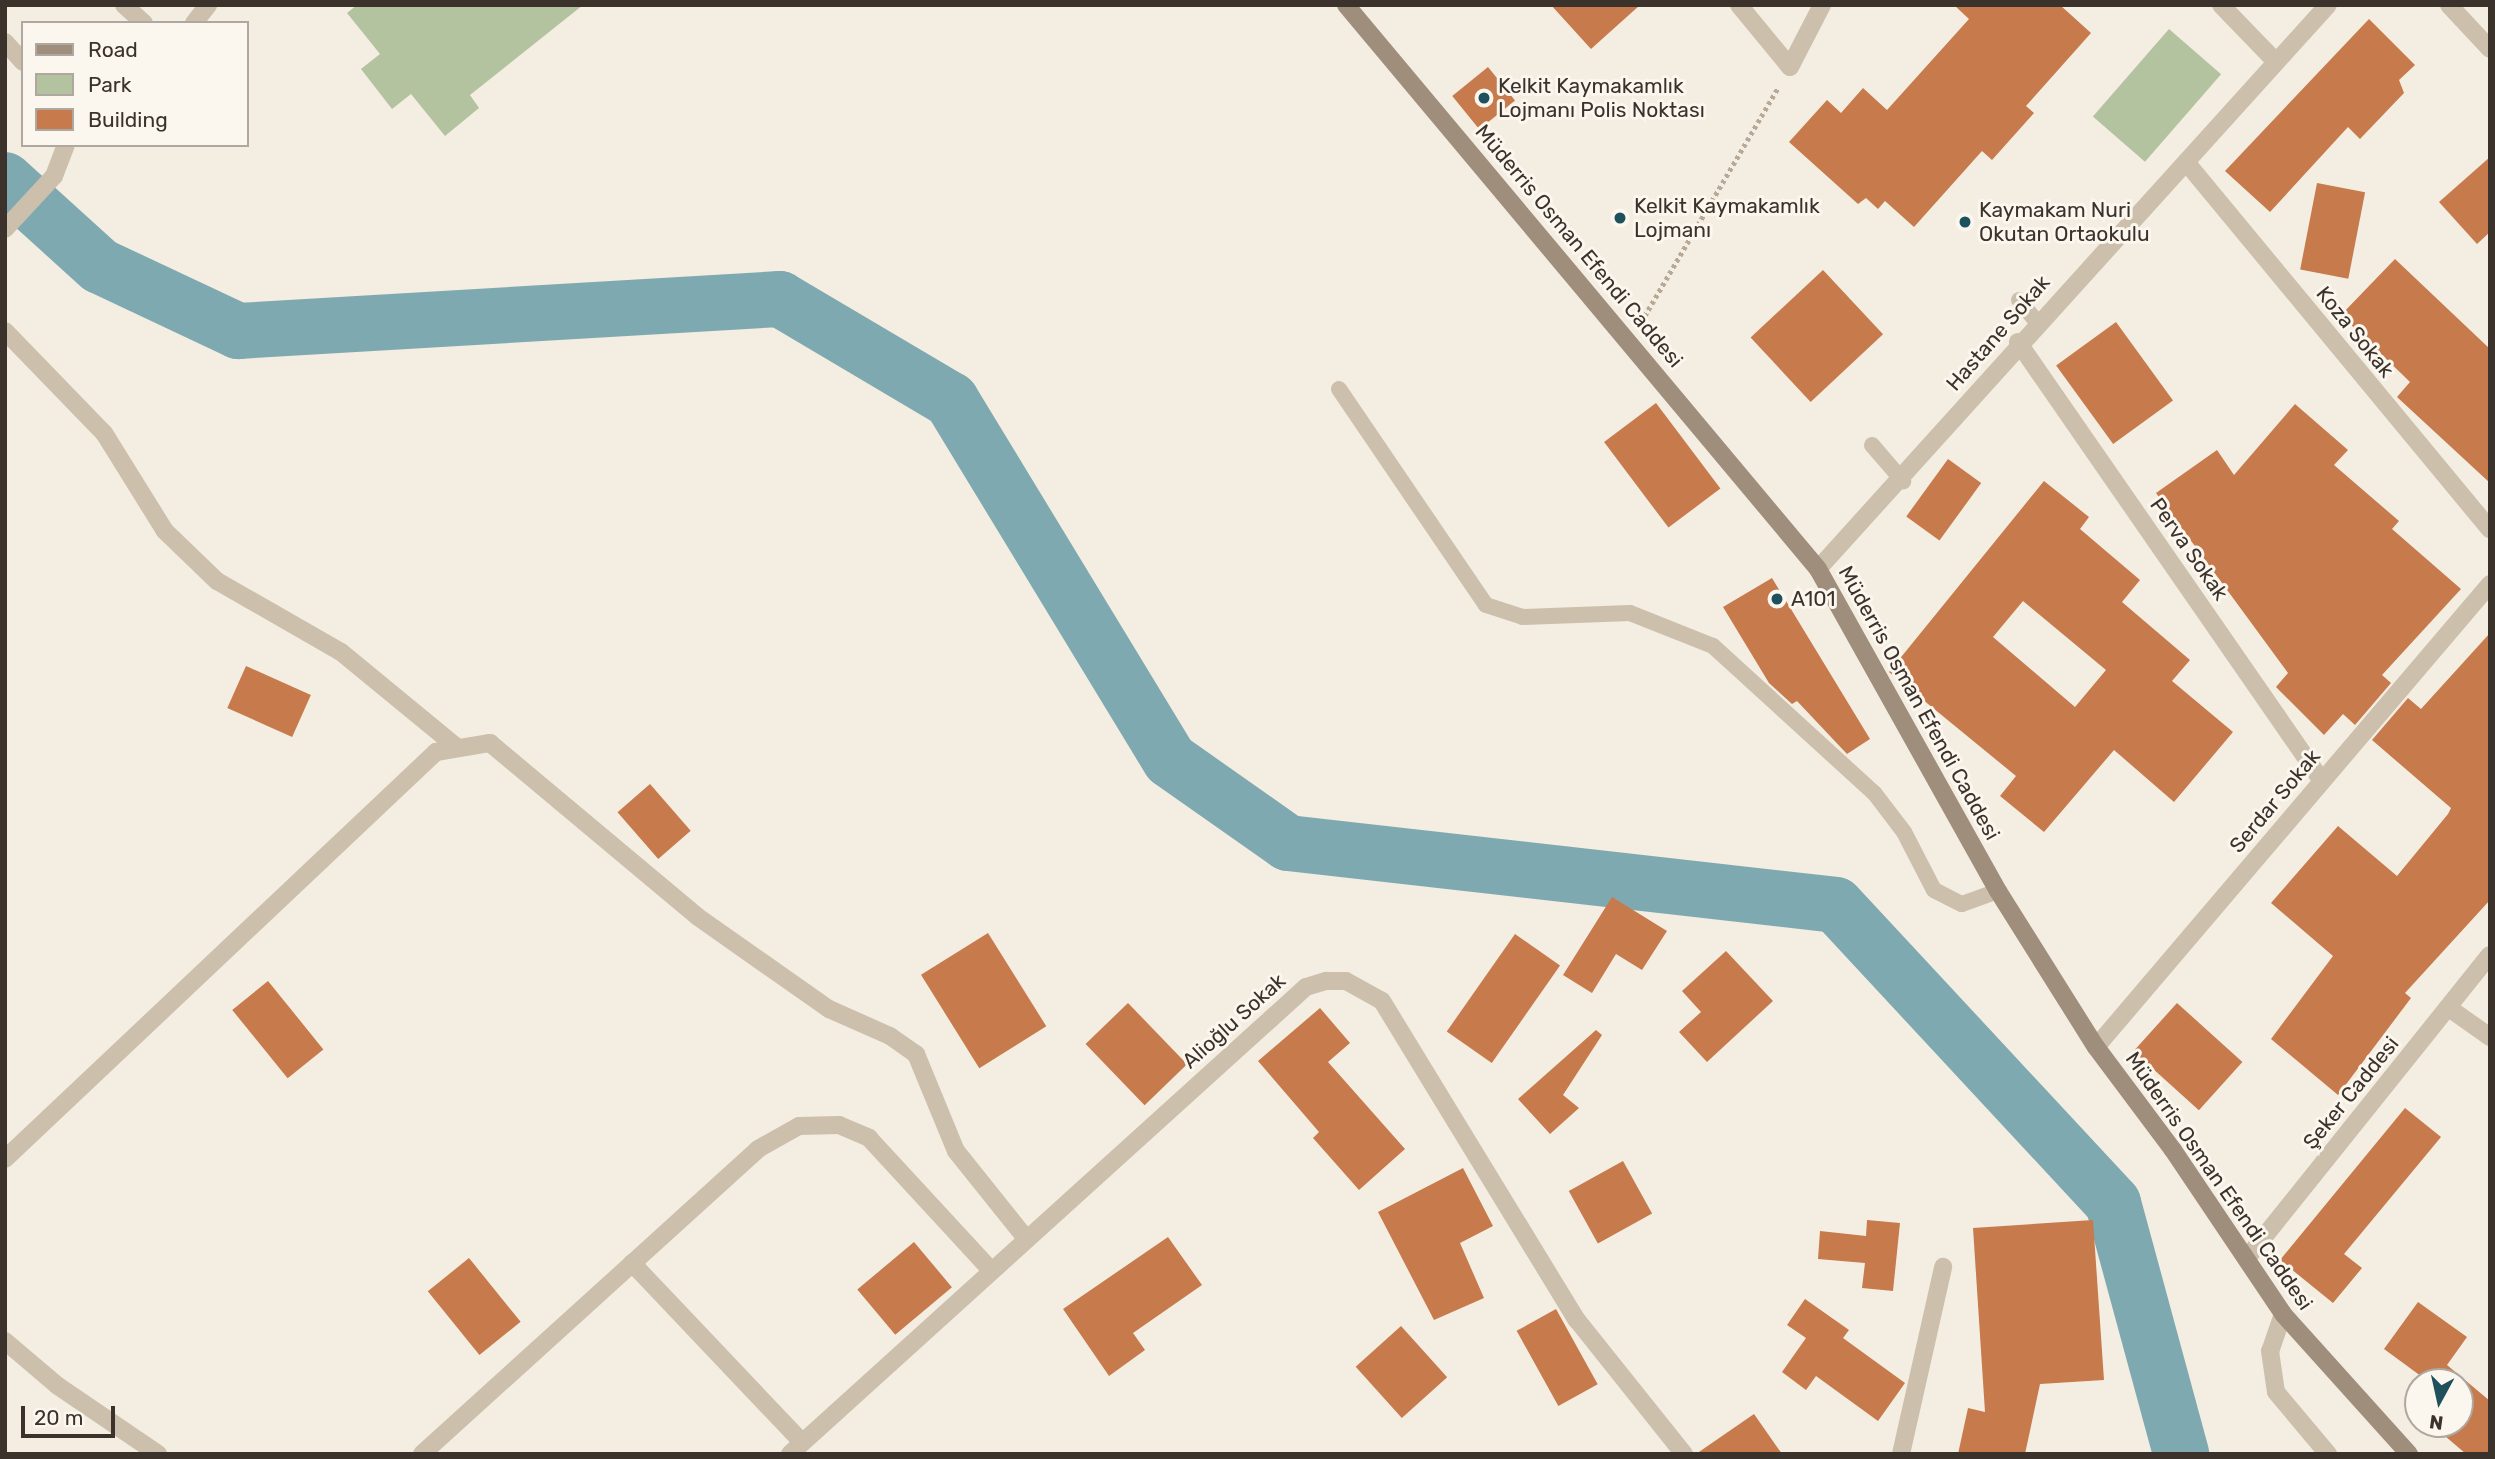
<!DOCTYPE html>
<meta charset="utf-8">
<style>
body{margin:0}
#map{position:relative;width:2495px;height:1459px;overflow:hidden;background:#f4ede1;font-family:Rubik,sans-serif}
div>[style]{position:absolute}
.green>*{inset:0;background:#b3c3a0;transform-origin:0 0}
.river>*{height:56px;margin:-28px;padding:0 28px;transform-origin:28px;border-radius:28px;background:#7fa9b1}
.building>*{inset:0;background:#c77a4c;transform-origin:0 0}
.path>*{height:4.5px;margin-top:-2.25px;transform-origin:0;background:repeating-linear-gradient(90deg,#b8a996 0 3.5px,transparent 0 7px)}
.lane>*{height:16px;margin:-8px;padding:0 8px;transform-origin:8px;border-radius:8px;background:#ccbfac}
.street>*{height:18px;margin:-9px;padding:0 9px;transform-origin:9px;border-radius:9px;background:#ccbfac}
.secondary>*{height:18px;margin:-9px;padding:0 9px;transform-origin:9px;border-radius:9px;background:#a08e7d}
.dots>*{width:19px;height:19px;translate:-50% -50%;box-sizing:border-box;border:4px solid #fbf6ee;border-radius:50%}
span{translate:-50% -50%;white-space:nowrap;text-align:center;line-height:1.15;-webkit-text-stroke:6px #fbf6ee;paint-order:stroke}
.poi-label{font-size:21px;color:#3a322b}
.left{translate:0 -50%;text-align:left}
.street-label{font-size:21px;color:#3a322b}
.frame{position:absolute;inset:0;border:7px solid #3a322b;pointer-events:none}
.legend{position:absolute;left:21px;top:21px;width:228px;height:126px;box-sizing:border-box;background:#fbf6ee;border:2px solid #aea8a0;margin:0;padding:9px 12px;list-style:none;font-size:21px;color:#3a322b}
.legend li{display:flex;align-items:center;gap:14px;height:35px}
.legend b{width:35px;border:2px solid #aea8a0}
.north{position:absolute;left:2404px;top:1368px;width:70px;height:70px;box-sizing:border-box;background:#fbf6ee;border:2px solid #aea8a0;border-radius:50%;rotate:188deg;font-size:19px;font-weight:700;line-height:28px;text-align:center;color:#3a322b}
.north::after{content:'';display:block;margin:auto;width:24px;height:32px;background:#1f515d;clip-path:polygon(50% 0,100% 100%,50% 72%,0 100%)}
.scale{position:absolute;left:21px;top:1406px;width:94px;height:32px;box-sizing:border-box;border:4px solid #3a322b;border-top:0;padding-left:9px;font-size:21px;line-height:24px;white-space:nowrap;color:#3a322b;-webkit-text-stroke:5px #fbf6ee;paint-order:stroke}
</style>
<div id="map">
<div class="green">
<i style="clip-path:polygon(357px 5px,583px 5px,470px 95px,479px 108px,445px 136px,411px 94px,392px 109px,361px 69px,380px 54px,347px 13px)"></i>
<i style="left:2169px;top:29px;width:69px;height:116px;rotate:41deg"></i>
</div>
<div class="river">
<i style="left:5px;top:180px;width:128px;rotate:42.2deg"></i>
<i style="left:100px;top:266px;width:153px;rotate:25.2deg"></i>
<i style="left:238px;top:331px;width:543px;rotate:-3.38deg"></i>
<i style="left:780px;top:299px;width:199px;rotate:30.6deg"></i>
<i style="left:951px;top:400px;width:421px;rotate:58.7deg"></i>
<i style="left:1170px;top:760px;width:144px;rotate:35.1deg"></i>
<i style="left:1288px;top:843px;width:551px;rotate:6.45deg"></i>
<i style="left:1836px;top:905px;width:407px;rotate:47.1deg"></i>
<i style="left:2113px;top:1203px;width:260px;rotate:74.8deg"></i>
</div>
<div class="building">
<i style="clip-path:polygon(1551px 5px,1640px 5px,1591px 49px)"></i>
<i style="clip-path:polygon(1954px 5px,2060px 5px,2091px 33px,2026px 106px,2034px 113px,1992px 160px,1982px 151px,1914px 227px,1885px 201px,1878px 209px,1866px 198px,1858px 204px,1789px 142px,1827px 100px,1841px 113px,1863px 88px,1887px 110px,1969px 19px)"></i>
<i style="clip-path:polygon(2369px 19px,2415px 65px,2399px 80px,2404px 93px,2360px 139px,2348px 127px,2270px 212px,2225px 171px)"></i>
<i style="left:1488px;top:67px;width:43px;height:46px;rotate:51deg"></i>
<i style="clip-path:polygon(2490px 157px,2490px 232px,2477px 244px,2439px 202px)"></i>
<i style="left:2317px;top:183px;width:49px;height:88px;rotate:11deg"></i>
<i style="clip-path:polygon(2395px 259px,2490px 349px,2490px 483px,2397px 397px,2410px 382px,2341px 315px)"></i>
<i style="left:1823px;top:270px;width:88px;height:99px;rotate:47deg"></i>
<i style="left:2116px;top:322px;width:97px;height:74px;rotate:54deg"></i>
<i style="left:1656px;top:403px;width:107px;height:65px;rotate:53deg"></i>
<i style="clip-path:polygon(2295px 404px,2348px 450px,2334px 465px,2399px 521px,2392px 529px,2461px 589px,2382px 675px,2391px 683px,2355px 725px,2343px 714px,2324px 735px,2276px 687px,2288px 673px,2156px 493px,2217px 450px,2234px 475px)"></i>
<i style="left:1948px;top:459px;width:41px;height:71px;rotate:36deg"></i>
<i style="clip-path:polygon(evenodd,2044px 481px,2089px 517px,2080px 529px,2140px 580px,2122px 602px,2190px 660px,2172px 681px,2233px 732px,2174px 802px,2114px 750px,2044px 832px,2000px 796px,2016px 776px,1889px 672px,2044px 481px,2023px 601px,2106px 670px,2075px 707px,1993px 637px,2023px 601px)"></i>
<i style="clip-path:polygon(1772px 578px,1870px 739px,1847px 754px,1797px 701px,1792px 704px,1769px 683px,1723px 607px)"></i>
<i style="clip-path:polygon(2490px 633px,2490px 900px,2405px 993px,2411px 998px,2338px 1095px,2271px 1039px,2333px 956px,2271px 903px,2338px 826px,2397px 876px,2448px 814px,2451px 808px,2372px 740px,2408px 698px,2421px 709px)"></i>
<i style="left:246px;top:666px;width:71px;height:46px;rotate:24deg"></i>
<i style="left:650px;top:784px;width:62px;height:43px;rotate:49deg"></i>
<i style="clip-path:polygon(1612px 897px,1667px 931px,1642px 970px,1616px 954px,1592px 993px,1563px 975px)"></i>
<i style="left:988px;top:933px;width:110px;height:79px;rotate:58deg"></i>
<i style="left:1515px;top:934px;width:55px;height:119px;rotate:35deg"></i>
<i style="clip-path:polygon(1726px 951px,1773px 1001px,1707px 1062px,1679px 1032px,1701px 1012px,1682px 991px)"></i>
<i style="left:268px;top:981px;width:88px;height:46px;rotate:51deg"></i>
<i style="left:1128px;top:1003px;width:85px;height:59px;rotate:46deg"></i>
<i style="left:2177px;top:1003px;width:88px;height:65px;rotate:42deg"></i>
<i style="clip-path:polygon(1320px 1008px,1350px 1043px,1328px 1062px,1405px 1149px,1359px 1190px,1313px 1138px,1319px 1132px,1258px 1061px)"></i>
<i style="clip-path:polygon(1596px 1030px,1602px 1035px,1563px 1095px,1579px 1108px,1550px 1134px,1518px 1099px)"></i>
<i style="clip-path:polygon(2405px 1108px,2441px 1137px,2344px 1254px,2362px 1268px,2333px 1303px,2280px 1260px)"></i>
<i style="left:1623px;top:1161px;width:60px;height:62px;rotate:61deg"></i>
<i style="clip-path:polygon(1463px 1168px,1493px 1226px,1460px 1243px,1484px 1298px,1434px 1320px,1378px 1212px)"></i>
<i style="clip-path:polygon(1867px 1220px,1900px 1223px,1893px 1291px,1862px 1288px,1865px 1263px,1818px 1259px,1820px 1231px,1866px 1236px)"></i>
<i style="clip-path:polygon(2093px 1220px,2104px 1380px,2040px 1384px,2025px 1454px,1958px 1454px,1968px 1408px,1985px 1412px,1973px 1228px)"></i>
<i style="clip-path:polygon(1168px 1237px,1202px 1285px,1133px 1333px,1145px 1350px,1109px 1376px,1063px 1309px)"></i>
<i style="left:914px;top:1242px;width:59px;height:74px;rotate:50deg"></i>
<i style="left:469px;top:1258px;width:82px;height:53px;rotate:51deg"></i>
<i style="clip-path:polygon(1805px 1299px,1849px 1330px,1843px 1338px,1905px 1383px,1878px 1421px,1816px 1376px,1806px 1390px,1782px 1372px,1806px 1338px,1787px 1325px)"></i>
<i style="clip-path:polygon(2418px 1302px,2467px 1337px,2447px 1365px,2490px 1401px,2490px 1454px,2466px 1454px,2431px 1424px,2460px 1424px,2460px 1382px,2429px 1382px,2384px 1349px)"></i>
<i style="left:1556px;top:1309px;width:86px;height:45px;rotate:61deg"></i>
<i style="left:1401px;top:1326px;width:69px;height:61px;rotate:48deg"></i>
<i style="clip-path:polygon(1754px 1414px,1782px 1454px,1696px 1454px)"></i>
</div>
<div class="path">
<i style="left:1641px;top:322px;width:271px;rotate:-59.7deg"></i>
</div>
<div class="lane">
<i style="left:2019px;top:300px;width:28px;rotate:51deg"></i>
<i style="left:1339px;top:389px;width:261px;rotate:55.8deg"></i>
<i style="left:1486px;top:605px;width:38px;rotate:18deg"></i>
<i style="left:1522px;top:617px;width:108px;rotate:-2.1deg"></i>
<i style="left:1630px;top:613px;width:89px;rotate:21.7deg"></i>
<i style="left:1713px;top:646px;width:219px;rotate:42.4deg"></i>
<i style="left:1875px;top:794px;width:48px;rotate:52.7deg"></i>
<i style="left:1904px;top:832px;width:65px;rotate:62.7deg"></i>
<i style="left:1934px;top:890px;width:31px;rotate:27deg"></i>
<i style="left:1962px;top:904px;width:38px;rotate:-20deg"></i>
<i style="left:1872px;top:445px;width:48px;rotate:49.3deg"></i>
</div>
<div class="street">
<i style="left:124px;top:5px;width:27px;rotate:42deg"></i>
<i style="left:1739px;top:5px;width:80px;rotate:50.6deg"></i>
<i style="left:1790px;top:67px;width:70px;rotate:-62.7deg"></i>
<i style="left:2221px;top:5px;width:79px;rotate:46deg"></i>
<i style="left:2449px;top:5px;width:60px;rotate:47deg"></i>
<i style="left:194px;top:23px;width:23px;rotate:-52deg"></i>
<i style="left:5px;top:42px;width:27px;rotate:48deg"></i>
<i style="left:2186px;top:162px;width:477px;rotate:50.4deg"></i>
<i style="left:5px;top:229px;width:72px;rotate:-47.2deg"></i>
<i style="left:54px;top:176px;width:33px;rotate:-69deg"></i>
<i style="left:5px;top:331px;width:142px;rotate:45.9deg"></i>
<i style="left:104px;top:433px;width:115px;rotate:58.1deg"></i>
<i style="left:165px;top:531px;width:72px;rotate:43.9deg"></i>
<i style="left:217px;top:581px;width:143px;rotate:29.8deg"></i>
<i style="left:341px;top:652px;width:151px;rotate:39.4deg"></i>
<i style="left:2018px;top:342px;width:534px;rotate:55.3deg"></i>
<i style="left:1818px;top:569px;width:760px;rotate:-47.88deg"></i>
<i style="left:2449px;top:1008px;width:50px;rotate:35.3deg"></i>
<i style="left:2096px;top:1047px;width:608px;rotate:-49.6deg"></i>
<i style="left:5px;top:1159px;width:593px;rotate:-43.36deg"></i>
<i style="left:436px;top:752px;width:55px;rotate:-9.5deg"></i>
<i style="left:490px;top:743px;width:271px;rotate:39.9deg"></i>
<i style="left:698px;top:917px;width:160px;rotate:35.1deg"></i>
<i style="left:829px;top:1009px;width:67px;rotate:23.9deg"></i>
<i style="left:890px;top:1036px;width:32px;rotate:35deg"></i>
<i style="left:916px;top:1054px;width:105px;rotate:67.6deg"></i>
<i style="left:956px;top:1151px;width:110px;rotate:51.3deg"></i>
<i style="left:2247px;top:1258px;width:388px;rotate:-51.3deg"></i>
<i style="left:632px;top:1263px;width:247px;rotate:46.5deg"></i>
<i style="left:2283px;top:1314px;width:39px;rotate:109deg"></i>
<i style="left:2270px;top:1351px;width:41px;rotate:81.7deg"></i>
<i style="left:2276px;top:1392px;width:81px;rotate:50deg"></i>
<i style="left:5px;top:1341px;width:70px;rotate:40.3deg"></i>
<i style="left:58px;top:1386px;width:121px;rotate:34.2deg"></i>
<i style="left:422px;top:1454px;width:454px;rotate:-42.2deg"></i>
<i style="left:758px;top:1149px;width:47px;rotate:-29.3deg"></i>
<i style="left:799px;top:1126px;width:40px;rotate:-1.4deg"></i>
<i style="left:839px;top:1125px;width:33px;rotate:23deg"></i>
<i style="left:869px;top:1138px;width:178px;rotate:47.3deg"></i>
<i style="left:790px;top:1454px;width:696px;rotate:-42.15deg"></i>
<i style="left:1306px;top:987px;width:21px;rotate:-17deg"></i>
<i style="left:1326px;top:981px;width:20px"></i>
<i style="left:1346px;top:981px;width:41px;rotate:29.1deg"></i>
<i style="left:1382px;top:1001px;width:374px;rotate:58.6deg"></i>
<i style="left:1577px;top:1320px;width:171px;rotate:51.4deg"></i>
<i style="left:1901px;top:1454px;width:192px;rotate:-77.3deg"></i>
</div>
<div class="secondary">
<i style="left:1346px;top:5px;width:735px;rotate:50.07deg"></i>
<i style="left:1818px;top:569px;width:369px;rotate:60.8deg"></i>
<i style="left:1998px;top:891px;width:184px;rotate:57.9deg"></i>
<i style="left:2096px;top:1047px;width:129px;rotate:53.2deg"></i>
<i style="left:2173px;top:1150px;width:197px;rotate:56.1deg"></i>
<i style="left:2283px;top:1314px;width:188px;rotate:48deg"></i>
</div>
<div class="dots">
<i style="left:1484px;top:98px;background:#1f515d"></i>
<i style="left:1620px;top:218px;background:#1f515d"></i>
<i style="left:1965px;top:222px;background:#1f515d"></i>
<i style="left:1777px;top:599px;background:#1f515d"></i>
</div>
<div class="poi-label">
<span class="left" style="left:1498px;top:98px">Kelkit Kaymakamlık<br>Lojmanı Polis Noktası</span>
<span class="left" style="left:1634px;top:218px">Kelkit Kaymakamlık<br>Lojmanı</span>
<span class="left" style="left:1979px;top:222px">Kaymakam Nuri<br>Okutan Ortaokulu</span>
<span class="left" style="left:1791px;top:599px">A101</span>
</div>
<div class="street-label">
<span style="left:1579px;top:246px;rotate:50deg">Müderris Osman Efendi Caddesi</span>
<span style="left:2355px;top:332px;rotate:51deg">Koza Sokak</span>
<span style="left:1998px;top:333px;rotate:-49deg">Hastane Sokak</span>
<span style="left:2189px;top:549px;rotate:55deg">Perva Sokak</span>
<span style="left:1919px;top:703px;rotate:61deg">Müderris Osman Efendi Caddesi</span>
<span style="left:2275px;top:801px;rotate:-50deg">Serdar Sokak</span>
<span style="left:1234px;top:1021px;rotate:-42deg">Alioğlu Sokak</span>
<span style="left:2351px;top:1093px;rotate:-51deg">Şeker Caddesi</span>
<span style="left:2219px;top:1181px;rotate:55deg">Müderris Osman Efendi Caddesi</span>
</div>
<div class="frame"></div>
<ul class="legend">
<li><b style="height:9px;background:#a08e7d"></b>Road</li>
<li><b style="height:19px;background:#b3c3a0"></b>Park</li>
<li><b style="height:19px;background:#c77a4c"></b>Building</li>
</ul>
<div class="north">N</div>
<div class="scale">20 m</div>
</div>
